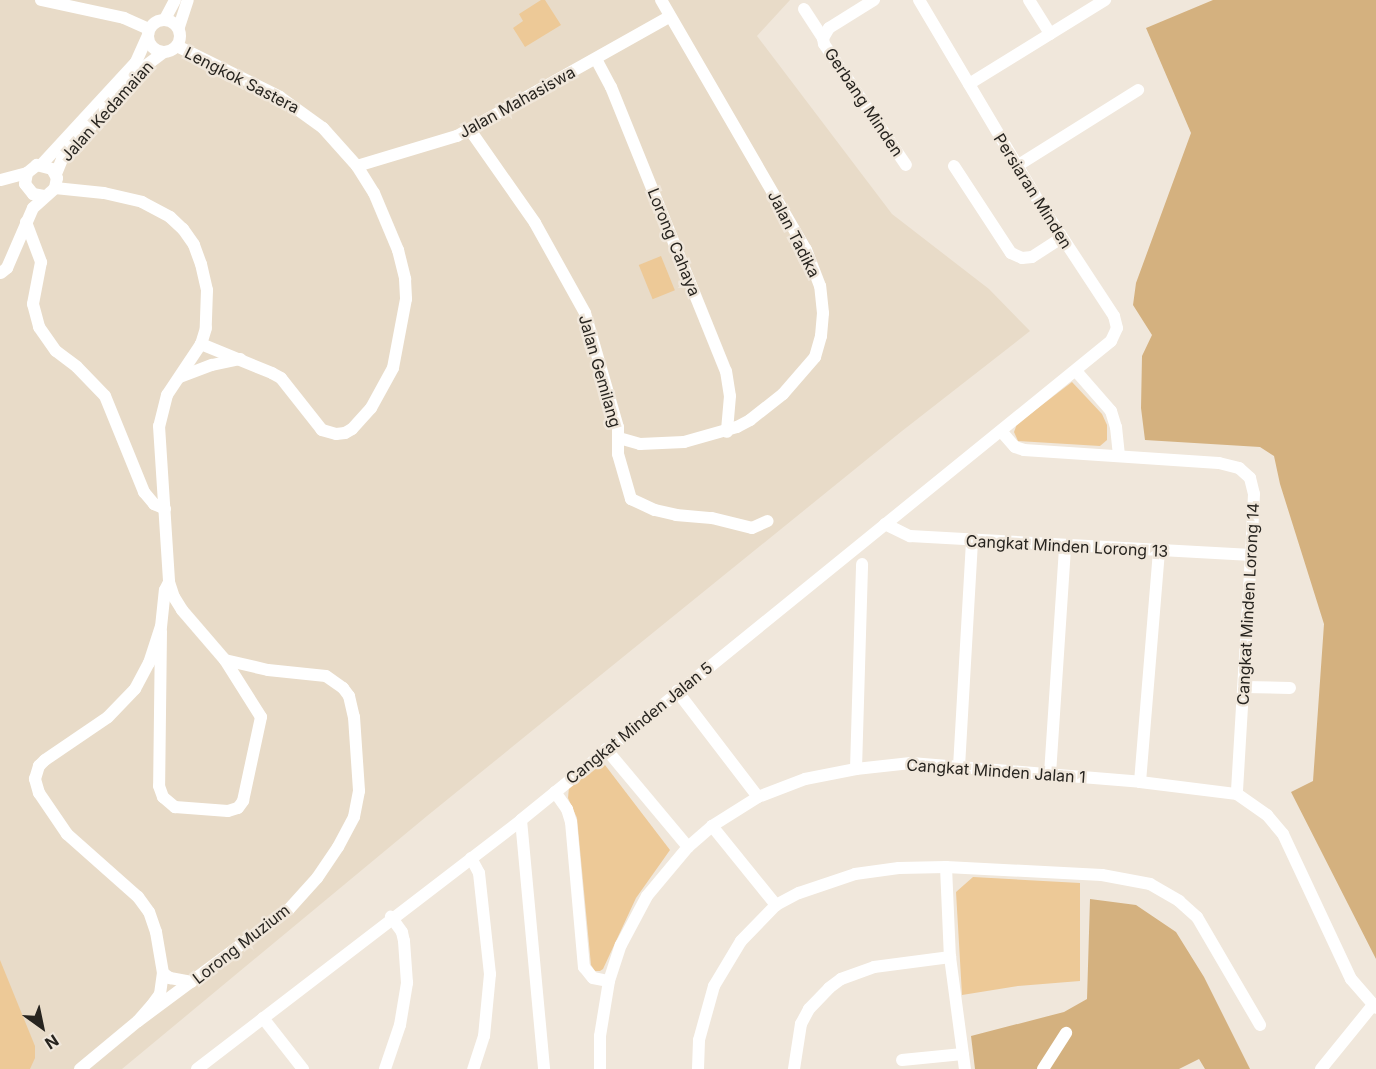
<!DOCTYPE html>
<style>
body{margin:0}
#map{position:relative;width:1376px;height:1069px;overflow:hidden;background:#f0e7db;font-family:Inter,sans-serif}
div>[style]{position:absolute}
.built>*{inset:0;background:#e8dbc8}
.green>*{inset:0;background:#edc997;transform-origin:0 0}
.forest>*{inset:0;background:#d4b17f}
.minor>*{height:12px;margin:-6px;padding:0 6px;transform-origin:6px;border-radius:6px;background:#fff}
.minor>.ring{margin:-6px;padding:0;box-sizing:content-box;background:none;border:12px solid #fff;border-radius:50%}
span{translate:-50% -50%;white-space:nowrap;text-align:center;line-height:1.15;-webkit-text-stroke:5px #f0e7db;paint-order:stroke}
.street-label{font-size:16px;color:#27241f}
.north{position:absolute;left:12px;top:997px;width:60px;height:60px;-webkit-text-stroke:4px #f0e7db;paint-order:stroke;rotate:147deg;font-size:16px;font-weight:700;line-height:24px;text-align:center;color:#27241f}
.north::after{content:'';display:block;margin:auto;width:21px;height:27px;background:#27241f;clip-path:polygon(50% 0,100% 100%,50% 72%,0 100%)}
</style>
<div id="map">
<div class="built">
<i style="clip-path:polygon(0 0,790px 0,757px 36px,892px 214px,989px 289px,1030px 331px,902px 431px,427px 816px,122px 1069px,0 1069px)"></i>
</div>
<div class="green">
<i style="clip-path:polygon(541px 0,545px 0,561px 25px,525px 47px,513px 28px,523px 21px,519px 14px)"></i>
<i style="left:661px;top:256px;width:37px;height:24px;rotate:68deg"></i>
<i style="clip-path:polygon(1072px 382px,1102px 414px,1107px 425px,1107px 440px,1100px 446px,1018px 441px,1014px 432px,1017px 424px)"></i>
<i style="clip-path:polygon(596px 764px,605px 765px,670px 850px,636px 898px,603px 969px,600px 971px,595px 971px,591px 965px,577px 818px,568px 798px,569px 787px)"></i>
<i style="clip-path:polygon(973px 877px,1080px 883px,1080px 981px,1018px 986px,962px 995px,956px 892px)"></i>
<i style="clip-path:polygon(0 960px,35px 1046px,35px 1058px,30px 1069px,0 1069px)"></i>
</div>
<div class="forest">
<i style="clip-path:polygon(1213px 0,1376px 0,1376px 959px,1291px 792px,1313px 781px,1324px 624px,1280px 484px,1274px 456px,1260px 447px,1145px 440px,1141px 408px,1142px 356px,1152px 335px,1133px 305px,1136px 283px,1191px 133px,1146px 28px)"></i>
<i style="clip-path:polygon(1090px 899px,1136px 905px,1176px 932px,1204px 977px,1250px 1069px,1205px 1069px,1199px 1059px,1179px 1069px,975px 1069px,971px 1036px,1064px 1012px,1087px 999px)"></i>
</div>
<div class="minor">
<i style="left:41px;top:0;width:85px;rotate:12.2deg"></i>
<i style="left:124px;top:18px;width:27px;rotate:24deg"></i>
<i style="left:874px;top:0;width:53px;rotate:148.1deg"></i>
<i style="left:829px;top:28px;width:12px;rotate:121deg"></i>
<i style="left:823px;top:38px;width:6px;rotate:81deg"></i>
<i style="left:824px;top:44px;width:146px;rotate:55.9deg"></i>
<i style="left:1029px;top:0;width:40px;rotate:58deg"></i>
<i style="left:804px;top:9px;width:35px;rotate:57deg"></i>
<i style="left:165px;top:19px;width:21px;rotate:-62deg"></i>
<i class="ring" style="left:148px;top:20px;width:20px;height:20px"></i>
<i style="left:179px;top:27px;width:28px;rotate:-72deg"></i>
<i style="left:177px;top:46px;width:115px;rotate:26.3deg"></i>
<i style="left:280px;top:97px;width:53px;rotate:35.8deg"></i>
<i style="left:323px;top:128px;width:51px;rotate:48.2deg"></i>
<i style="left:357px;top:166px;width:32px;rotate:58deg"></i>
<i style="left:374px;top:193px;width:62px;rotate:67.2deg"></i>
<i style="left:398px;top:250px;width:30px;rotate:76deg"></i>
<i style="left:405px;top:279px;width:20px;rotate:87deg"></i>
<i style="left:406px;top:299px;width:70px;rotate:100.7deg"></i>
<i style="left:393px;top:368px;width:46px;rotate:118.8deg"></i>
<i style="left:371px;top:408px;width:28px;rotate:132deg"></i>
<i style="left:352px;top:429px;width:8px;rotate:150deg"></i>
<i style="left:345px;top:433px;width:9px;rotate:174deg"></i>
<i style="left:336px;top:434px;width:15px;rotate:-164deg"></i>
<i style="left:322px;top:430px;width:66px;rotate:-128.3deg"></i>
<i style="left:281px;top:378px;width:10px;rotate:-151deg"></i>
<i style="left:272px;top:373px;width:77px;rotate:-157.8deg"></i>
<i style="left:596px;top:59px;width:32px;rotate:62deg"></i>
<i style="left:611px;top:87px;width:306px;rotate:68deg"></i>
<i style="left:726px;top:371px;width:25px;rotate:81deg"></i>
<i style="left:730px;top:396px;width:36px;rotate:95deg"></i>
<i style="left:969px;top:84px;width:160px;rotate:-31.7deg"></i>
<i style="left:470px;top:130px;width:113px;rotate:55deg"></i>
<i style="left:535px;top:223px;width:103px;rotate:60.9deg"></i>
<i style="left:585px;top:313px;width:119px;rotate:73.9deg"></i>
<i style="left:618px;top:427px;width:27px;rotate:90deg"></i>
<i style="left:618px;top:454px;width:47px;rotate:73.9deg"></i>
<i style="left:631px;top:499px;width:26px;rotate:25deg"></i>
<i style="left:655px;top:510px;width:22px;rotate:13deg"></i>
<i style="left:676px;top:515px;width:36px;rotate:5deg"></i>
<i style="left:712px;top:518px;width:41px;rotate:14deg"></i>
<i style="left:752px;top:528px;width:17px;rotate:-24deg"></i>
<i style="left:42px;top:164px;width:139px;rotate:-47.3deg"></i>
<i style="left:136px;top:62px;width:30px;rotate:-66deg"></i>
<i style="left:357px;top:166px;width:104px;rotate:-16.7deg"></i>
<i style="left:457px;top:136px;width:243px;rotate:-29.3deg"></i>
<i style="left:954px;top:166px;width:104px;rotate:56.8deg"></i>
<i style="left:1011px;top:253px;width:12px;rotate:24deg"></i>
<i style="left:1022px;top:258px;width:10px;rotate:-6deg"></i>
<i style="left:1032px;top:257px;width:35px;rotate:-33deg"></i>
<i style="left:1017px;top:166px;width:143px;rotate:-32.1deg"></i>
<i style="left:56px;top:174px;width:16px;rotate:-68deg"></i>
<i style="left:62px;top:159px;width:123px;rotate:-48.3deg"></i>
<i style="left:144px;top:67px;width:25px;rotate:-37deg"></i>
<i style="left:1px;top:180px;width:27px;rotate:-15deg"></i>
<i style="left:55px;top:188px;width:49px;rotate:5.8deg"></i>
<i style="left:104px;top:193px;width:39px;rotate:13deg"></i>
<i style="left:142px;top:202px;width:32px;rotate:28deg"></i>
<i style="left:170px;top:217px;width:18px;rotate:43deg"></i>
<i style="left:183px;top:229px;width:19px;rotate:55deg"></i>
<i style="left:194px;top:245px;width:20px;rotate:70deg"></i>
<i style="left:201px;top:264px;width:27px;rotate:77deg"></i>
<i style="left:207px;top:290px;width:38px;rotate:92deg"></i>
<i style="left:206px;top:328px;width:17px;rotate:107deg"></i>
<i style="left:201px;top:344px;width:61px;rotate:123.7deg"></i>
<i style="left:167px;top:395px;width:32px;rotate:104deg"></i>
<i style="left:159px;top:426px;width:156px;rotate:86.3deg"></i>
<i style="left:169px;top:582px;width:16px;rotate:72deg"></i>
<i style="left:174px;top:597px;width:15px;rotate:58deg"></i>
<i style="left:182px;top:610px;width:66px;rotate:49.3deg"></i>
<i style="left:225px;top:660px;width:44px;rotate:13.1deg"></i>
<i style="left:268px;top:670px;width:58px;rotate:5.9deg"></i>
<i style="left:326px;top:676px;width:21px;rotate:35deg"></i>
<i style="left:343px;top:688px;width:10px;rotate:53deg"></i>
<i style="left:349px;top:696px;width:22px;rotate:77deg"></i>
<i style="left:354px;top:717px;width:74px;rotate:86.1deg"></i>
<i style="left:359px;top:791px;width:26px;rotate:101deg"></i>
<i style="left:354px;top:817px;width:34px;rotate:118deg"></i>
<i style="left:338px;top:847px;width:37px;rotate:124deg"></i>
<i style="left:317px;top:878px;width:42px;rotate:132.1deg"></i>
<i style="left:289px;top:909px;width:188px;rotate:143.4deg"></i>
<i style="left:26px;top:222px;width:43px;rotate:69.4deg"></i>
<i style="left:41px;top:262px;width:43px;rotate:100.8deg"></i>
<i style="left:33px;top:304px;width:24px;rotate:75deg"></i>
<i style="left:39px;top:327px;width:29px;rotate:55deg"></i>
<i style="left:56px;top:351px;width:26px;rotate:37deg"></i>
<i style="left:77px;top:367px;width:40px;rotate:46deg"></i>
<i style="left:105px;top:396px;width:104px;rotate:67.9deg"></i>
<i style="left:144px;top:492px;width:16px;rotate:50deg"></i>
<i style="left:154px;top:504px;width:12px;rotate:24deg"></i>
<i style="left:1px;top:273px;width:8px;rotate:-40deg"></i>
<i style="left:7px;top:268px;width:65px;rotate:-66.6deg"></i>
<i style="left:33px;top:208px;width:30px;rotate:-42deg"></i>
<i style="left:55px;top:188px;width:10px;rotate:-79deg"></i>
<i style="left:57px;top:178px;width:10px;rotate:-119deg"></i>
<i style="left:52px;top:169px;width:16px;rotate:-165deg"></i>
<i style="left:37px;top:165px;width:13px;rotate:141deg"></i>
<i style="left:27px;top:173px;width:11px;rotate:100deg"></i>
<i style="left:25px;top:184px;width:13px;rotate:51deg"></i>
<i style="left:33px;top:194px;width:11px;rotate:10deg"></i>
<i style="left:1076px;top:371px;width:53px;rotate:48.8deg"></i>
<i style="left:1111px;top:411px;width:17px;rotate:73deg"></i>
<i style="left:1116px;top:427px;width:29px;rotate:84deg"></i>
<i style="left:180px;top:377px;width:34px;rotate:-21deg"></i>
<i style="left:212px;top:365px;width:29px;rotate:-12deg"></i>
<i style="left:1001px;top:431px;width:21px;rotate:49deg"></i>
<i style="left:1015px;top:447px;width:9px;rotate:18deg"></i>
<i style="left:1024px;top:450px;width:195px;rotate:3.8deg"></i>
<i style="left:1219px;top:463px;width:21px;rotate:14deg"></i>
<i style="left:1239px;top:468px;width:15px;rotate:42deg"></i>
<i style="left:1250px;top:478px;width:16px;rotate:76deg"></i>
<i style="left:1254px;top:494px;width:61px;rotate:92.8deg"></i>
<i style="left:1251px;top:555px;width:239px;rotate:93.4deg"></i>
<i style="left:619px;top:438px;width:22px;rotate:16deg"></i>
<i style="left:640px;top:444px;width:44px;rotate:-2.6deg"></i>
<i style="left:684px;top:442px;width:55px;rotate:-15.8deg"></i>
<i style="left:737px;top:427px;width:15px;rotate:-28deg"></i>
<i style="left:750px;top:420px;width:42px;rotate:-38.2deg"></i>
<i style="left:783px;top:394px;width:49px;rotate:-49.1deg"></i>
<i style="left:815px;top:357px;width:22px;rotate:-74deg"></i>
<i style="left:821px;top:336px;width:23px;rotate:-85deg"></i>
<i style="left:823px;top:313px;width:27px;rotate:-96deg"></i>
<i style="left:820px;top:286px;width:39px;rotate:-111deg"></i>
<i style="left:806px;top:250px;width:289px;rotate:-120.1deg"></i>
<i style="left:885px;top:524px;width:28px;rotate:26deg"></i>
<i style="left:910px;top:536px;width:342px;rotate:3.2deg"></i>
<i style="left:161px;top:631px;width:155px;rotate:90.7deg"></i>
<i style="left:159px;top:786px;width:12px;rotate:70deg"></i>
<i style="left:163px;top:797px;width:16px;rotate:40deg"></i>
<i style="left:175px;top:807px;width:53px;rotate:4.3deg"></i>
<i style="left:228px;top:811px;width:10px;rotate:-17deg"></i>
<i style="left:238px;top:808px;width:9px;rotate:-54deg"></i>
<i style="left:243px;top:801px;width:86px;rotate:-77.9deg"></i>
<i style="left:261px;top:717px;width:67px;rotate:-122.3deg"></i>
<i style="left:1244px;top:687px;width:46px;rotate:1.2deg"></i>
<i style="left:677px;top:691px;width:133px;rotate:52.6deg"></i>
<i style="left:606px;top:749px;width:128px;rotate:50.1deg"></i>
<i style="left:959px;top:767px;width:226px;rotate:-86.7deg"></i>
<i style="left:856px;top:769px;width:205px;rotate:-88.3deg"></i>
<i style="left:1050px;top:774px;width:228px;rotate:-86.2deg"></i>
<i style="left:1140px;top:782px;width:232px;rotate:-85.3deg"></i>
<i style="left:555px;top:792px;width:21px;rotate:55deg"></i>
<i style="left:567px;top:809px;width:14px;rotate:73deg"></i>
<i style="left:571px;top:822px;width:146px;rotate:84.9deg"></i>
<i style="left:584px;top:967px;width:14px;rotate:51deg"></i>
<i style="left:593px;top:978px;width:16px;rotate:11deg"></i>
<i style="left:521px;top:820px;width:250px;rotate:84.7deg"></i>
<i style="left:712px;top:826px;width:102px;rotate:51deg"></i>
<i style="left:471px;top:858px;width:17px;rotate:62deg"></i>
<i style="left:479px;top:873px;width:102px;rotate:83.8deg"></i>
<i style="left:490px;top:974px;width:62px;rotate:95.5deg"></i>
<i style="left:484px;top:1036px;width:35px;rotate:108deg"></i>
<i style="left:946px;top:867px;width:90px;rotate:87.5deg"></i>
<i style="left:950px;top:957px;width:113px;rotate:82.4deg"></i>
<i style="left:163px;top:973px;width:9px;rotate:36deg"></i>
<i style="left:170px;top:978px;width:22px;rotate:10deg"></i>
<i style="left:263px;top:1018px;width:65px;rotate:51.9deg"></i>
<i style="left:902px;top:1060px;width:61px;rotate:-5.6deg"></i>
<i style="left:80px;top:1069px;width:75px;rotate:-39.6deg"></i>
<i style="left:138px;top:1021px;width:21px;rotate:-49deg"></i>
<i style="left:152px;top:1005px;width:14px;rotate:-54deg"></i>
<i style="left:160px;top:994px;width:21px;rotate:-82deg"></i>
<i style="left:163px;top:973px;width:42px;rotate:-99.7deg"></i>
<i style="left:156px;top:932px;width:21px;rotate:-109deg"></i>
<i style="left:149px;top:912px;width:19px;rotate:-126deg"></i>
<i style="left:138px;top:897px;width:95px;rotate:-138.4deg"></i>
<i style="left:67px;top:834px;width:50px;rotate:-124.3deg"></i>
<i style="left:39px;top:793px;width:15px;rotate:-106deg"></i>
<i style="left:35px;top:779px;width:14px;rotate:-73deg"></i>
<i style="left:39px;top:766px;width:8px;rotate:-45deg"></i>
<i style="left:45px;top:760px;width:76px;rotate:-34.3deg"></i>
<i style="left:108px;top:717px;width:39px;rotate:-46deg"></i>
<i style="left:135px;top:689px;width:30px;rotate:-62deg"></i>
<i style="left:149px;top:663px;width:38px;rotate:-72deg"></i>
<i style="left:161px;top:627px;width:37px;rotate:-84deg"></i>
<i style="left:165px;top:590px;width:9px;rotate:-63deg"></i>
<i style="left:197px;top:1069px;width:409px;rotate:-37.5deg"></i>
<i style="left:521px;top:820px;width:760px;rotate:-39.07deg"></i>
<i style="left:1111px;top:341px;width:14px;rotate:-65deg"></i>
<i style="left:1117px;top:328px;width:12px;rotate:-104deg"></i>
<i style="left:1114px;top:316px;width:136px;rotate:-123.3deg"></i>
<i style="left:1039px;top:202px;width:235px;rotate:-120.7deg"></i>
<i style="left:385px;top:1069px;width:46px;rotate:-71.2deg"></i>
<i style="left:400px;top:1025px;width:43px;rotate:-80.5deg"></i>
<i style="left:407px;top:983px;width:42px;rotate:-94.1deg"></i>
<i style="left:404px;top:941px;width:9px;rotate:-103deg"></i>
<i style="left:402px;top:932px;width:19px;rotate:-126deg"></i>
<i style="left:600px;top:1069px;width:33px;rotate:-90deg"></i>
<i style="left:600px;top:1036px;width:56px;rotate:-80.7deg"></i>
<i style="left:609px;top:981px;width:38px;rotate:-72deg"></i>
<i style="left:621px;top:945px;width:55px;rotate:-62deg"></i>
<i style="left:647px;top:896px;width:64px;rotate:-50.1deg"></i>
<i style="left:688px;top:847px;width:32px;rotate:-41deg"></i>
<i style="left:712px;top:826px;width:54px;rotate:-32.2deg"></i>
<i style="left:758px;top:797px;width:50px;rotate:-21deg"></i>
<i style="left:805px;top:779px;width:52px;rotate:-11.1deg"></i>
<i style="left:856px;top:769px;width:55px;rotate:-6.2deg"></i>
<i style="left:911px;top:763px;width:230px;rotate:4.7deg"></i>
<i style="left:1140px;top:782px;width:98px;rotate:7.1deg"></i>
<i style="left:1237px;top:794px;width:37px;rotate:35deg"></i>
<i style="left:1267px;top:815px;width:25px;rotate:50deg"></i>
<i style="left:1283px;top:834px;width:160px;rotate:64.9deg"></i>
<i style="left:1351px;top:979px;width:38px;rotate:49deg"></i>
<i style="left:698px;top:1069px;width:29px;rotate:-88deg"></i>
<i style="left:699px;top:1040px;width:56px;rotate:-74.5deg"></i>
<i style="left:714px;top:986px;width:52px;rotate:-59deg"></i>
<i style="left:741px;top:941px;width:50px;rotate:-45.8deg"></i>
<i style="left:776px;top:905px;width:26px;rotate:-28deg"></i>
<i style="left:799px;top:893px;width:59px;rotate:-18.7deg"></i>
<i style="left:855px;top:874px;width:44px;rotate:-7.8deg"></i>
<i style="left:899px;top:868px;width:47px;rotate:-1.2deg"></i>
<i style="left:946px;top:867px;width:156px;rotate:2.9deg"></i>
<i style="left:1102px;top:875px;width:49px;rotate:10.6deg"></i>
<i style="left:1150px;top:884px;width:34px;rotate:30deg"></i>
<i style="left:1179px;top:901px;width:24px;rotate:42deg"></i>
<i style="left:1197px;top:917px;width:125px;rotate:59.7deg"></i>
<i style="left:794px;top:1069px;width:46px;rotate:-81.2deg"></i>
<i style="left:801px;top:1024px;width:17px;rotate:-62deg"></i>
<i style="left:809px;top:1009px;width:29px;rotate:-46deg"></i>
<i style="left:829px;top:988px;width:15px;rotate:-37deg"></i>
<i style="left:841px;top:979px;width:35px;rotate:-20deg"></i>
<i style="left:874px;top:967px;width:77px;rotate:-7.5deg"></i>
<i style="left:1043px;top:1069px;width:43px;rotate:-57.4deg"></i>
<i style="left:1321px;top:1069px;width:82px;rotate:-50.9deg"></i>
</div>
<div class="street-label">
<span style="left:242px;top:80px;rotate:27deg">Lengkok Sastera</span>
<span style="left:517px;top:102px;rotate:-29deg">Jalan Mahasiswa</span>
<span style="left:864px;top:102px;rotate:56deg">Gerbang Minden</span>
<span style="left:107px;top:111px;rotate:-48deg">Jalan Kedamaian</span>
<span style="left:1033px;top:191px;rotate:58deg">Persiaran Minden</span>
<span style="left:794px;top:234px;rotate:63deg">Jalan Tadika</span>
<span style="left:674px;top:242px;rotate:68deg">Lorong Cahaya</span>
<span style="left:600px;top:371px;rotate:74deg">Jalan Gemilang</span>
<span style="left:1067px;top:546px;rotate:3deg">Cangkat Minden Lorong 13</span>
<span style="left:1248px;top:604px;rotate:-87deg">Cangkat Minden Lorong 14</span>
<span style="left:639px;top:723px;rotate:-39deg">Cangkat Minden Jalan 5</span>
<span style="left:996px;top:771px;rotate:4deg">Cangkat Minden Jalan 1</span>
<span style="left:241px;top:944px;rotate:-38deg">Lorong Muzium</span>
</div>
<div class="north">N</div>
</div>
